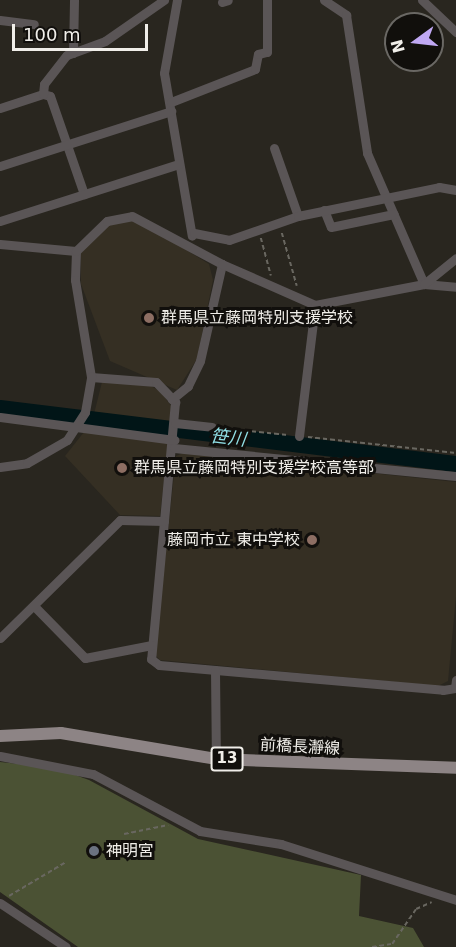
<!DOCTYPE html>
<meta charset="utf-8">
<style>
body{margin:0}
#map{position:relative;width:456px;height:947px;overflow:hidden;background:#29261f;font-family:"DejaVu Sans","Noto Sans JP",sans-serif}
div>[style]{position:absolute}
.built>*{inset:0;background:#352f23}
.forest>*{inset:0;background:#4b5234}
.river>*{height:16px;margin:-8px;padding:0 8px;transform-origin:8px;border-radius:8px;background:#011517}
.path>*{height:1.5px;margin-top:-0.75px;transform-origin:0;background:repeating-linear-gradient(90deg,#696760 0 4.5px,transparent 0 7.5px)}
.minor>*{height:9px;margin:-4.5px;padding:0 4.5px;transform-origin:4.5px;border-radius:4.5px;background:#5a5556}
.major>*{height:12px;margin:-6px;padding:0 6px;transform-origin:6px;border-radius:6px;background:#8d8485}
.dots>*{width:16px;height:16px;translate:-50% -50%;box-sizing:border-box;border:3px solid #110f0c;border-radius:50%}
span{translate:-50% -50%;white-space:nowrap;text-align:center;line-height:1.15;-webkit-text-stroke:6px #110f0c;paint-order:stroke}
.shield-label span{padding:2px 4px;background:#110f0c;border:2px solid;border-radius:4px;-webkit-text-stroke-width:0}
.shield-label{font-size:15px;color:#f0eee9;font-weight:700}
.poi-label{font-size:16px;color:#f0eee9}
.left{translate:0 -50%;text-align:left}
.right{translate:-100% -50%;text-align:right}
.street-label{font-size:16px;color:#f0eee9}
.water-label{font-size:18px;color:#90dfe5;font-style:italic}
.north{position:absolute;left:384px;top:12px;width:60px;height:60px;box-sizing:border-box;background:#110f0c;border:2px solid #6a6864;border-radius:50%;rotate:255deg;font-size:16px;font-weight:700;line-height:24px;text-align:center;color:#f0eee9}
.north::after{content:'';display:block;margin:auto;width:21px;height:27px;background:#c0a8f3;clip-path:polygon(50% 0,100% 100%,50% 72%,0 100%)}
.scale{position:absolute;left:12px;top:24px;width:136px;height:27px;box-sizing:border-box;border:3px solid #f0eee9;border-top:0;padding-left:8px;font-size:18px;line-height:21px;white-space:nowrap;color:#f0eee9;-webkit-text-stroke:4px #110f0c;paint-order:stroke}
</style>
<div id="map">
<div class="built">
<i style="clip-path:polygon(126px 220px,141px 222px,209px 264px,213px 280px,197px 359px,177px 390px,110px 361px,81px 284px,81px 248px,109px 223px)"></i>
<i style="clip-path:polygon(102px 382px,148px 384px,161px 392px,171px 406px,172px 422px,94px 414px)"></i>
<i style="clip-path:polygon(84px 432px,168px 443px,160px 516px,120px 515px,65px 456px)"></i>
<i style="clip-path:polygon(183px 453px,456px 482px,456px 597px,448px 681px,438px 686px,160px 660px,155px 655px,176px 456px)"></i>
</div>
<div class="forest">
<i style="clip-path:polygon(0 762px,56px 768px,89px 780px,198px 839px,361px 875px,359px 916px,413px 928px,424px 947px,78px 947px,0 892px)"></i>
</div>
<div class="river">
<i style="left:0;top:408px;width:459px;rotate:7deg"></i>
</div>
<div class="path">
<i style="left:282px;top:233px;width:55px;rotate:74.2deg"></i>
<i style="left:261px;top:238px;width:39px;rotate:75deg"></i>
<i style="left:222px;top:428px;width:66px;rotate:6.1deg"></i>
<i style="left:308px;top:437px;width:149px;rotate:6.2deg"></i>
<i style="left:124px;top:834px;width:45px;rotate:-11.6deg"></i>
<i style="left:9px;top:896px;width:66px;rotate:-30.8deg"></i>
<i style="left:372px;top:947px;width:20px;rotate:-9deg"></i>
<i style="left:392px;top:944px;width:42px;rotate:-55.6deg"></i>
<i style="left:416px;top:909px;width:17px;rotate:-24deg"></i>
</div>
<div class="minor">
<i style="left:177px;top:0;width:74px;rotate:100.1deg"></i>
<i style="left:164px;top:73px;width:165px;rotate:80.3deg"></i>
<i style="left:324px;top:0;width:27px;rotate:34deg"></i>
<i style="left:346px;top:15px;width:140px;rotate:81.3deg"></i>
<i style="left:367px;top:153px;width:143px;rotate:66.5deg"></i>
<i style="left:424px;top:284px;width:32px;rotate:5deg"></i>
<i style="left:422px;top:0;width:47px;rotate:43.3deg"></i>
<i style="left:222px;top:2px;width:6px;rotate:-18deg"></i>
<i style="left:0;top:20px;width:34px;rotate:7deg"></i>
<i style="left:73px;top:53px;width:53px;rotate:-88.9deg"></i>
<i style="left:43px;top:94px;width:7px;rotate:16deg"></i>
<i style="left:50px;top:96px;width:104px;rotate:70.9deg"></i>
<i style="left:171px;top:102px;width:90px;rotate:-21.4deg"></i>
<i style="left:255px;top:69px;width:15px;rotate:-79deg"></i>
<i style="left:258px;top:54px;width:9px;rotate:-13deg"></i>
<i style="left:267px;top:52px;width:52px;rotate:-90deg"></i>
<i style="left:0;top:108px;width:45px;rotate:-18deg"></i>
<i style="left:43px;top:94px;width:10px;rotate:-84deg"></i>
<i style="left:44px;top:84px;width:37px;rotate:-52deg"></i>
<i style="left:67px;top:55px;width:40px;rotate:-20.2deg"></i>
<i style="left:105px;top:41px;width:72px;rotate:-34.8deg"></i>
<i style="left:274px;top:148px;width:72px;rotate:70.6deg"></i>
<i style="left:0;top:166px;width:180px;rotate:-17.8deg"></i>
<i style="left:324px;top:210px;width:18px;rotate:68deg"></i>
<i style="left:331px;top:227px;width:64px;rotate:-11.7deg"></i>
<i style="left:0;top:221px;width:188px;rotate:-17.7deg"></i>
<i style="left:194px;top:233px;width:36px;rotate:11deg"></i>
<i style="left:229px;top:240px;width:73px;rotate:-19.2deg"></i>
<i style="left:298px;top:216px;width:144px;rotate:-11.6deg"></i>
<i style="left:439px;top:187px;width:17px;rotate:10deg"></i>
<i style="left:0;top:244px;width:76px;rotate:5.3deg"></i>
<i style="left:76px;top:251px;width:29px;rotate:92deg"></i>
<i style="left:75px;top:280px;width:98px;rotate:80.6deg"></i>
<i style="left:91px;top:377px;width:65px;rotate:4.4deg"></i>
<i style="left:156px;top:382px;width:28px;rotate:46deg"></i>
<i style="left:175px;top:402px;width:258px;rotate:95.3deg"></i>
<i style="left:151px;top:659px;width:10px;rotate:37deg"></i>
<i style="left:159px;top:665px;width:285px;rotate:5deg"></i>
<i style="left:443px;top:690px;width:12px;rotate:-9deg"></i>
<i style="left:455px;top:688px;width:8px;rotate:-83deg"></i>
<i style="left:76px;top:251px;width:43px;rotate:-44.1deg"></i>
<i style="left:107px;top:221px;width:25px;rotate:-11deg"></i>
<i style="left:132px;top:216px;width:102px;rotate:28.1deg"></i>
<i style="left:222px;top:264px;width:99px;rotate:102.8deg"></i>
<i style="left:200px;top:361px;width:28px;rotate:116deg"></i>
<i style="left:188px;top:386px;width:21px;rotate:141deg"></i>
<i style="left:222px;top:264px;width:102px;rotate:23.8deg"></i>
<i style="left:315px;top:305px;width:111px;rotate:-10.9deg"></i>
<i style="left:424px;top:284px;width:41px;rotate:-39.1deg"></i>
<i style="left:0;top:417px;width:176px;rotate:7.5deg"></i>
<i style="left:175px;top:423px;width:37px;rotate:6deg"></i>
<i style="left:299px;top:436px;width:132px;rotate:-83deg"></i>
<i style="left:174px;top:448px;width:283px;rotate:5.7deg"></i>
<i style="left:0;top:467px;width:27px;rotate:-8deg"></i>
<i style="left:27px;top:463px;width:46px;rotate:-29.9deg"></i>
<i style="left:67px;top:440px;width:33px;rotate:-57deg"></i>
<i style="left:85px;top:412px;width:36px;rotate:-80deg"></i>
<i style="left:36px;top:608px;width:70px;rotate:45.6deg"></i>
<i style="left:85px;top:658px;width:68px;rotate:-11deg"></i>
<i style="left:0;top:638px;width:168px;rotate:-44.5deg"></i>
<i style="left:120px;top:520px;width:44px;rotate:1.3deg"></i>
<i style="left:215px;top:670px;width:89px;rotate:89.4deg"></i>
<i style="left:0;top:756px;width:95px;rotate:11deg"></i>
<i style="left:93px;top:774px;width:121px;rotate:28deg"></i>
<i style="left:200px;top:831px;width:82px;rotate:9.1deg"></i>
<i style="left:281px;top:844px;width:184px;rotate:17.7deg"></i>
<i style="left:0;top:903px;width:79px;rotate:33.7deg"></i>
</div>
<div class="major">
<i style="left:0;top:736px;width:61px;rotate:-2.8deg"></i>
<i style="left:61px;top:733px;width:157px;rotate:9.5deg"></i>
<i style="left:216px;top:759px;width:240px;rotate:2.1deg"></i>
</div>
<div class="dots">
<i style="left:149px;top:318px;background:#8d6e63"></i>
<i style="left:122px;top:468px;background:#8d6e63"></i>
<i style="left:312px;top:540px;background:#8d6e63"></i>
<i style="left:94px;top:851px;background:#6b7280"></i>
</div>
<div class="shield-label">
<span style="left:227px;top:759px">13</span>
</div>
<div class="poi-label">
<span class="left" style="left:161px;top:318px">群馬県立藤岡特別支援学校</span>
<span class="left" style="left:134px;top:468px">群馬県立藤岡特別支援学校高等部</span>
<span class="right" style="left:300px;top:540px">藤岡市立 東中学校</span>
<span class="left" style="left:106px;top:851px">神明宮</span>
</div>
<div class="street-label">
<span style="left:300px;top:747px;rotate:3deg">前橋長瀞線</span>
</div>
<div class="water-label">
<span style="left:228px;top:438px;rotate:7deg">笹川</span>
</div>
<div class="north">N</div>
<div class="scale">100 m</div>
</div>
